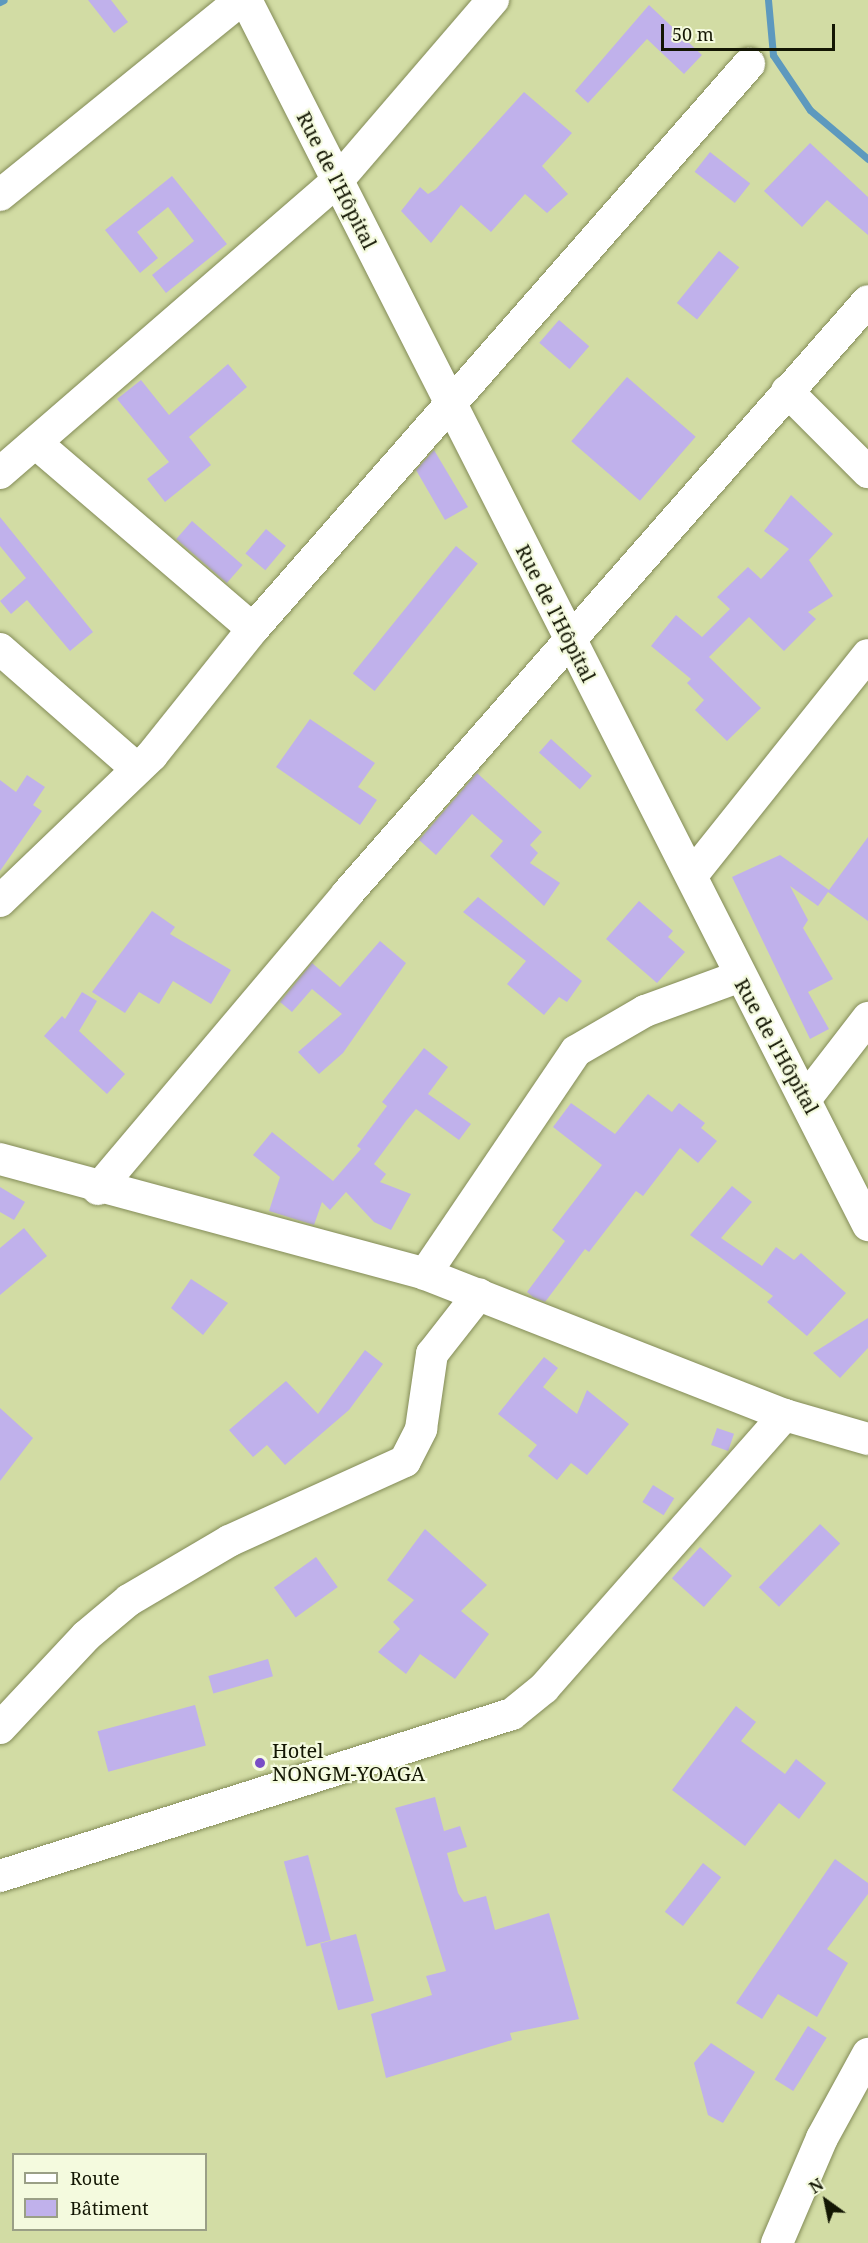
<!DOCTYPE html>
<meta charset="utf-8">
<style>
body{margin:0}
#map{position:relative;width:868px;height:2243px;overflow:hidden;background:#d2dca4;font-family:"Noto Serif",serif}
div>[style]{position:absolute}
.stream>*{height:7px;margin:-3.5px;padding:0 3.5px;transform-origin:3.5px;border-radius:3.5px;background:#5d99be}
.building>*{inset:0;background:#c0b1eb;transform-origin:0 0}
.roads{filter:drop-shadow(0 0 2px #838b57) drop-shadow(0 0 2px #838b57)}
.minor>*{height:32px;margin:-16px;padding:0 16px;transform-origin:16px;border-radius:16px;background:#fff}
.dots>*{width:16px;height:16px;translate:-50% -50%;box-sizing:border-box;border:3px solid #f4fade;border-radius:50%}
span{translate:-50% -50%;white-space:nowrap;text-align:center;line-height:1.15;-webkit-text-stroke:4.5px #f4fade;paint-order:stroke}
.street-label{font-size:20px;color:#131603}
.poi-label{font-size:20px;color:#131603}
.left{translate:0 -50%;text-align:left}
.legend{position:absolute;left:12px;top:2153px;width:195px;height:78px;box-sizing:border-box;background:#f4fade;border:2px solid #9a9f86;margin:0;padding:8px 10px;list-style:none;font-size:18px;color:#131603}
.legend li{display:flex;align-items:center;gap:12px;height:30px}
.legend b{width:30px;border:2px solid #9a9f86}
.north{position:absolute;left:796px;top:2171px;width:60px;height:60px;-webkit-text-stroke:4px #f4fade;paint-order:stroke;rotate:327deg;font-size:16px;font-weight:700;line-height:24px;text-align:center;color:#131603}
.north::after{content:'';display:block;margin:auto;width:21px;height:27px;background:#131603;clip-path:polygon(50% 0,100% 100%,50% 72%,0 100%)}
.scale{position:absolute;left:661px;top:24px;width:174px;height:27px;box-sizing:border-box;border:3px solid #131603;border-top:0;padding-left:8px;font-size:18px;line-height:21px;white-space:nowrap;color:#131603;-webkit-text-stroke:4px #f4fade;paint-order:stroke}
</style>
<div id="map">
<div class="stream">
<i style="left:768px;top:0;width:55px;rotate:84.8deg"></i>
<i style="left:773px;top:55px;width:66px;rotate:56.1deg"></i>
<i style="left:810px;top:110px;width:76px;rotate:40.2deg"></i>
<i style="left:0;top:2px;width:4px;rotate:-27deg"></i>
</div>
<div class="building">
<i style="clip-path:polygon(88px 0,111px 0,128px 22px,114px 33px)"></i>
<i style="clip-path:polygon(649px 5px,702px 55px,684px 74px,647px 39px,588px 103px,575px 91px)"></i>
<i style="clip-path:polygon(524px 92px,572px 133px,542px 166px,568px 194px,547px 213px,525px 194px,491px 232px,461px 205px,431px 243px,401px 211px,420px 187px,428px 194px,436px 189px)"></i>
<i style="clip-path:polygon(810px 143px,868px 197px,868px 235px,827px 200px,802px 227px,764px 191px)"></i>
<i style="left:710px;top:152px;width:51px;height:25px;rotate:38deg"></i>
<i style="clip-path:polygon(172px 176px,227px 244px,166px 293px,152px 275px,194px 241px,168px 207px,137px 232px,158px 258px,140px 273px,105px 230px)"></i>
<i style="left:719px;top:251px;width:26px;height:67px;rotate:39deg"></i>
<i style="left:559px;top:320px;width:40px;height:30px;rotate:41deg"></i>
<i style="clip-path:polygon(228px 364px,247px 387px,189px 437px,211px 465px,165px 502px,147px 479px,169px 462px,117px 399px,141px 380px,169px 415px)"></i>
<i style="left:627px;top:377px;width:91px;height:85px;rotate:41deg"></i>
<i style="clip-path:polygon(434px 450px,468px 507px,445px 520px,416px 470px)"></i>
<i style="clip-path:polygon(791px 495px,833px 534px,809px 560px,833px 596px,808px 612px,816px 619px,784px 651px,749px 617px,709px 657px,761px 708px,727px 741px,695px 710px,704px 700px,687px 683px,691px 679px,651px 646px,676px 615px,702px 637px,730px 609px,717px 597px,748px 567px,761px 579px,789px 549px,764px 531px)"></i>
<i style="clip-path:polygon(0 517px,93px 632px,70px 651px,27px 600px,11px 614px,0 601px,26px 578px,0 546px)"></i>
<i style="left:192px;top:521px;width:67px;height:24px;rotate:41deg"></i>
<i style="left:266px;top:529px;width:26px;height:32px;rotate:40deg"></i>
<i style="left:456px;top:546px;width:28px;height:164px;rotate:39deg"></i>
<i style="clip-path:polygon(310px 719px,375px 763px,358px 787px,377px 800px,360px 825px,276px 767px)"></i>
<i style="left:551px;top:739px;width:55px;height:18px;rotate:42deg"></i>
<i style="clip-path:polygon(477px 773px,542px 832px,530px 845px,538px 853px,530px 863px,560px 883px,544px 906px,490px 856px,503px 841px,472px 814px,436px 855px,419px 840px)"></i>
<i style="clip-path:polygon(27px 775px,45px 787px,33px 805px,42px 811px,0 871px,0 780px,16px 792px)"></i>
<i style="clip-path:polygon(868px 837px,868px 921px,828px 892px,818px 906px,790px 886px,808px 920px,803px 928px,833px 979px,808px 992px,829px 1029px,810px 1039px,732px 877px,780px 855px,829px 890px)"></i>
<i style="clip-path:polygon(478px 897px,582px 981px,567px 1002px,559px 997px,544px 1015px,507px 984px,526px 961px,463px 912px)"></i>
<i style="clip-path:polygon(639px 901px,673px 931px,668px 937px,685px 952px,657px 983px,606px 939px)"></i>
<i style="clip-path:polygon(152px 911px,175px 927px,170px 934px,231px 970px,211px 1004px,173px 981px,159px 1004px,139px 992px,125px 1013px,92px 992px)"></i>
<i style="clip-path:polygon(380px 941px,406px 963px,343px 1053px,319px 1074px,298px 1052px,342px 1014px,312px 989px,292px 1012px,280px 1002px,312px 963px,340px 987px)"></i>
<i style="clip-path:polygon(82px 992px,97px 1001px,79px 1031px,125px 1074px,107px 1094px,44px 1036px,62px 1016px,65px 1019px)"></i>
<i style="clip-path:polygon(424px 1048px,448px 1067px,428px 1094px,471px 1124px,459px 1140px,416px 1109px,406px 1121px,374px 1164px,386px 1174px,380px 1182px,411px 1194px,391px 1230px,374px 1222px,346px 1192px,330px 1210px,322px 1202px,314px 1225px,269px 1211px,280px 1177px,253px 1155px,272px 1132px,333px 1181px,361px 1149px,357px 1146px,387px 1106px,382px 1102px)"></i>
<i style="clip-path:polygon(648px 1094px,672px 1112px,679px 1103px,705px 1123px,701px 1128px,717px 1141px,698px 1163px,680px 1148px,643px 1196px,636px 1191px,589px 1252px,585px 1249px,545px 1302px,533px 1297px,527px 1292px,565px 1241px,552px 1230px,602px 1165px,553px 1127px,571px 1103px,615px 1134px)"></i>
<i style="clip-path:polygon(732px 1186px,752px 1202px,721px 1238px,762px 1266px,776px 1247px,794px 1260px,801px 1253px,846px 1293px,807px 1336px,767px 1302px,773px 1296px,690px 1235px)"></i>
<i style="clip-path:polygon(0 1187px,25px 1202px,14px 1220px,0 1212px)"></i>
<i style="clip-path:polygon(24px 1228px,47px 1256px,0 1295px,0 1248px)"></i>
<i style="clip-path:polygon(191px 1279px,228px 1303px,203px 1335px,171px 1308px)"></i>
<i style="clip-path:polygon(868px 1318px,868px 1348px,840px 1378px,813px 1353px)"></i>
<i style="clip-path:polygon(365px 1350px,383px 1364px,349px 1410px,285px 1465px,267px 1445px,253px 1457px,229px 1430px,286px 1381px,318px 1414px)"></i>
<i style="clip-path:polygon(544px 1357px,558px 1368px,543px 1387px,577px 1414px,587px 1390px,629px 1424px,587px 1475px,571px 1463px,557px 1480px,528px 1456px,537px 1445px,498px 1414px)"></i>
<i style="clip-path:polygon(0 1408px,33px 1438px,0 1481px)"></i>
<i style="left:717px;top:1428px;width:18px;height:18px;rotate:19deg"></i>
<i style="left:653px;top:1485px;width:25px;height:20px;rotate:32deg"></i>
<i style="left:820px;top:1524px;width:28px;height:88px;rotate:44deg"></i>
<i style="clip-path:polygon(425px 1529px,487px 1585px,461px 1611px,489px 1634px,455px 1679px,420px 1654px,406px 1674px,378px 1652px,400px 1629px,393px 1622px,414px 1600px,387px 1580px)"></i>
<i style="left:700px;top:1547px;width:43px;height:42px;rotate:42deg"></i>
<i style="left:316px;top:1557px;width:37px;height:52px;rotate:54deg"></i>
<i style="left:268px;top:1659px;width:18px;height:62px;rotate:74deg"></i>
<i style="left:195px;top:1705px;width:42px;height:101px;rotate:75deg"></i>
<i style="clip-path:polygon(736px 1706px,756px 1722px,741px 1741px,785px 1774px,796px 1759px,826px 1783px,799px 1819px,779px 1803px,745px 1846px,672px 1790px)"></i>
<i style="clip-path:polygon(435px 1797px,444px 1831px,460px 1826px,467px 1847px,447px 1853px,458px 1893px,464px 1902px,486px 1896px,495px 1930px,549px 1913px,579px 2019px,510px 2033px,512px 2040px,386px 2078px,371px 2014px,432px 1995px,426px 1976px,446px 1971px,395px 1808px)"></i>
<i style="left:308px;top:1855px;width:88px;height:25px;rotate:75deg"></i>
<i style="clip-path:polygon(835px 1859px,868px 1883px,868px 1894px,827px 1949px,848px 1963px,817px 2017px,778px 1994px,762px 2019px,736px 2003px)"></i>
<i style="left:703px;top:1863px;width:23px;height:62px;rotate:38deg"></i>
<i style="left:356px;top:1934px;width:69px;height:37px;rotate:75deg"></i>
<i style="left:808px;top:2026px;width:22px;height:63px;rotate:32deg"></i>
<i style="clip-path:polygon(711px 2043px,755px 2072px,723px 2123px,708px 2115px,694px 2063px)"></i>
</div>
<div class="roads">
<div class="minor">
<i style="left:246px;top:0;width:1374px;rotate:63.08deg"></i>
<i style="left:0;top:195px;width:310px;rotate:-39deg"></i>
<i style="left:787px;top:391px;width:115px;rotate:45deg"></i>
<i style="left:37px;top:444px;width:284px;rotate:40.6deg"></i>
<i style="left:0;top:473px;width:447px;rotate:-40.9deg"></i>
<i style="left:338px;top:180px;width:238px;rotate:-49.3deg"></i>
<i style="left:0;top:649px;width:182px;rotate:41.2deg"></i>
<i style="left:693px;top:874px;width:280px;rotate:-51.4deg"></i>
<i style="left:0;top:901px;width:211px;rotate:-43.8deg"></i>
<i style="left:152px;top:755px;width:161px;rotate:-51.3deg"></i>
<i style="left:253px;top:629px;width:752px;rotate:-48.72deg"></i>
<i style="left:807px;top:1097px;width:100px;rotate:-52.3deg"></i>
<i style="left:0;top:1159px;width:440px;rotate:15.1deg"></i>
<i style="left:425px;top:1274px;width:387px;rotate:21.4deg"></i>
<i style="left:785px;top:1415px;width:86px;rotate:16.1deg"></i>
<i style="left:98px;top:1189px;width:386px;rotate:-49.8deg"></i>
<i style="left:347px;top:894px;width:789px;rotate:-48.7deg"></i>
<i style="left:425px;top:1274px;width:269px;rotate:-55.9deg"></i>
<i style="left:576px;top:1051px;width:80px;rotate:-30.1deg"></i>
<i style="left:645px;top:1011px;width:99px;rotate:-20.1deg"></i>
<i style="left:0;top:1728px;width:126px;rotate:-46.9deg"></i>
<i style="left:86px;top:1636px;width:56px;rotate:-39.9deg"></i>
<i style="left:129px;top:1600px;width:116px;rotate:-30.5deg"></i>
<i style="left:229px;top:1541px;width:193px;rotate:-24.4deg"></i>
<i style="left:405px;top:1461px;width:36px;rotate:-63deg"></i>
<i style="left:421px;top:1429px;width:76px;rotate:-81.7deg"></i>
<i style="left:432px;top:1354px;width:76px;rotate:-51.9deg"></i>
<i style="left:0;top:1876px;width:537px;rotate:-17.56deg"></i>
<i style="left:512px;top:1714px;width:41px;rotate:-39.1deg"></i>
<i style="left:544px;top:1688px;width:364px;rotate:-48.6deg"></i>
<i style="left:777px;top:2243px;width:114px;rotate:-66.8deg"></i>
<i style="left:822px;top:2138px;width:96px;rotate:-61.3deg"></i>
</div>
</div>
<div class="dots">
<i style="left:260px;top:1763px;background:#794ec6"></i>
</div>
<div class="street-label">
<span style="left:337px;top:180px;rotate:63deg">Rue de l'Hôpital</span>
<span style="left:556px;top:613px;rotate:63deg">Rue de l'Hôpital</span>
<span style="left:777px;top:1046px;rotate:61deg">Rue de l'Hôpital</span>
</div>
<div class="poi-label">
<span class="left" style="left:272px;top:1762px">Hotel<br>NONGM-YOAGA</span>
</div>
<ul class="legend">
<li><b style="height:8px;background:#fff"></b>Route</li>
<li><b style="height:16px;background:#c0b1eb"></b>Bâtiment</li>
</ul>
<div class="north">N</div>
<div class="scale">50 m</div>
</div>
